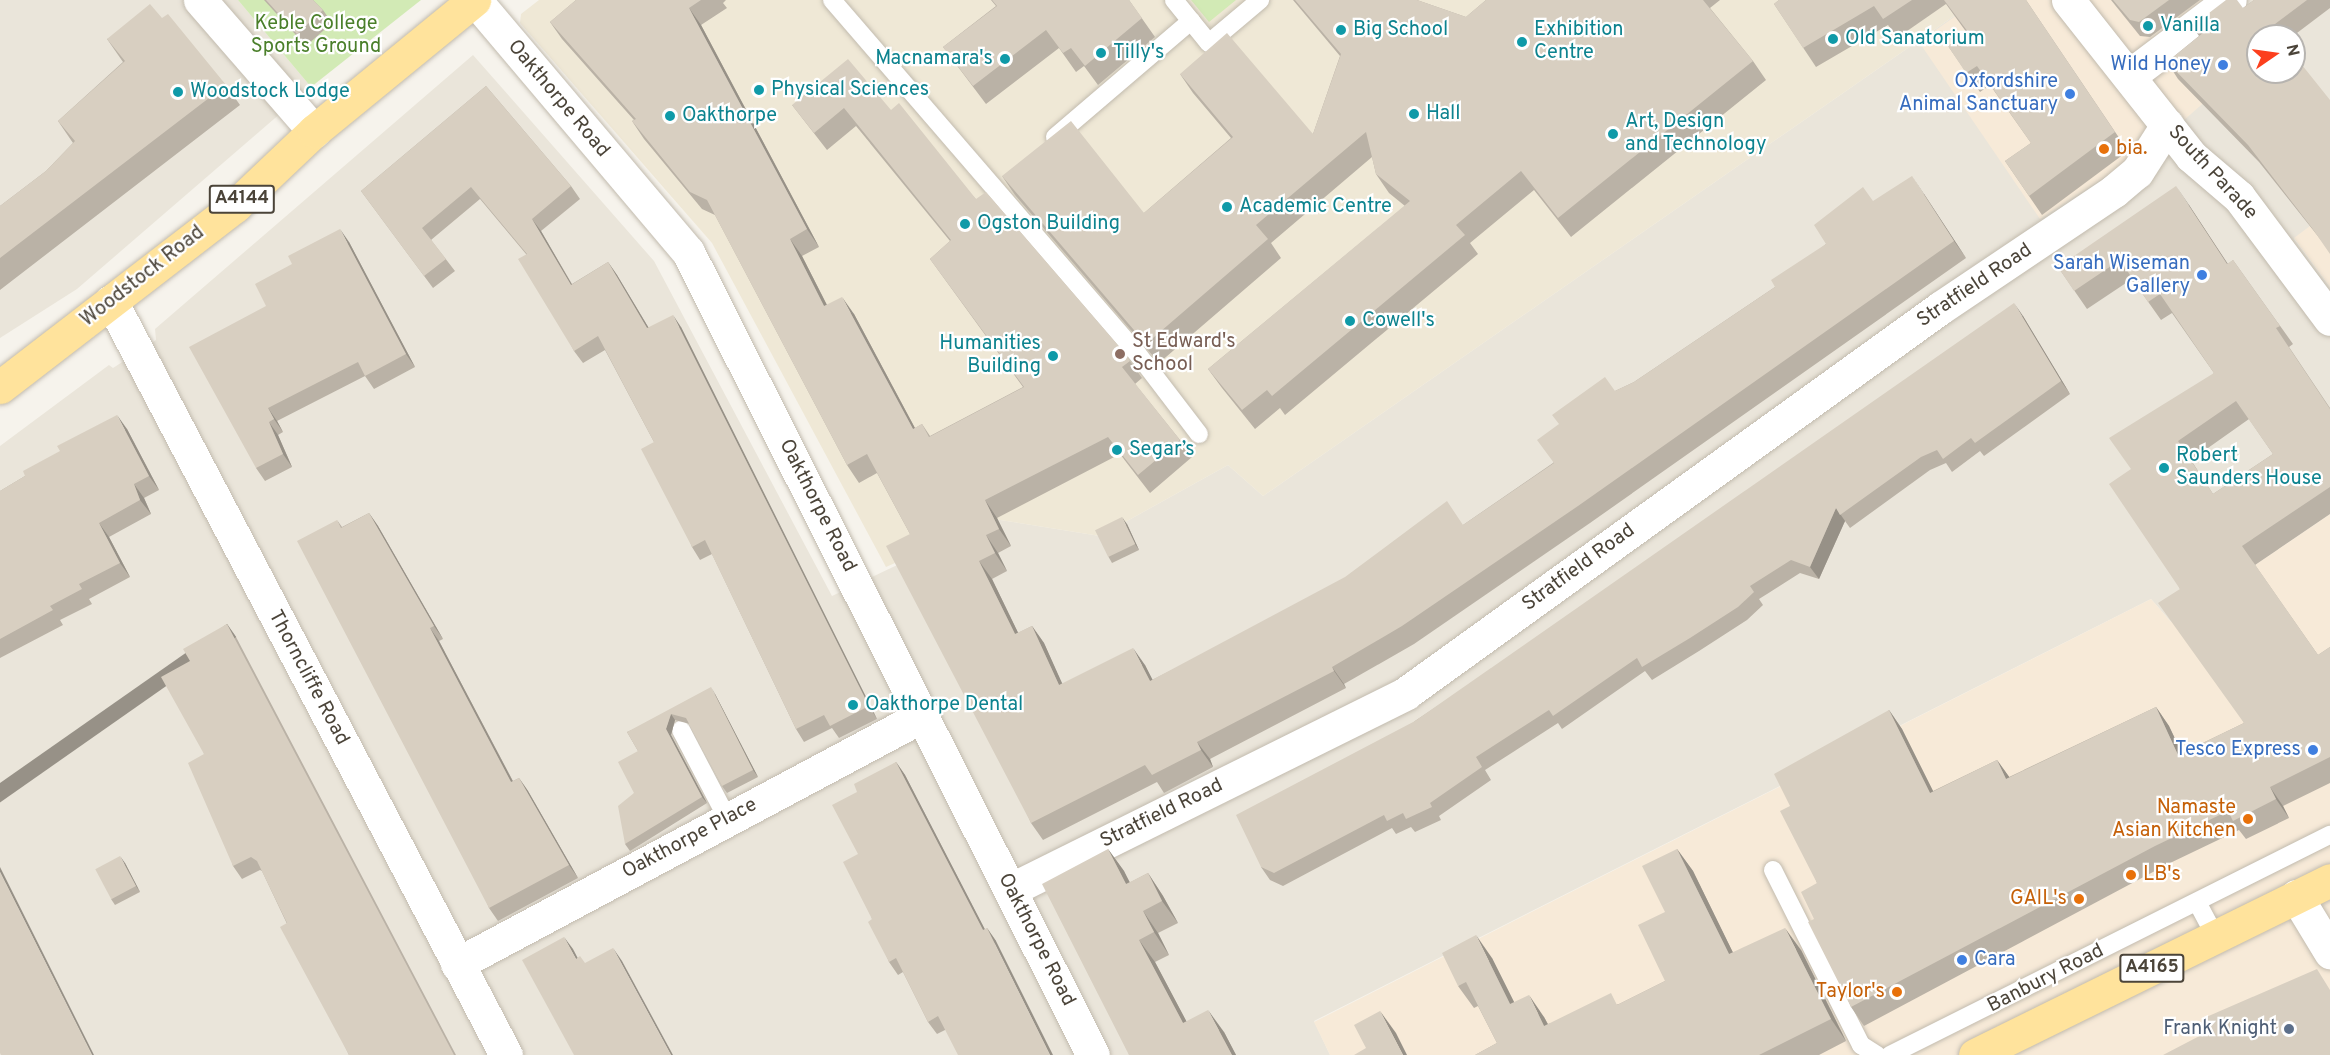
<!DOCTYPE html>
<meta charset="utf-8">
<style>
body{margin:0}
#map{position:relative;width:2330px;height:1055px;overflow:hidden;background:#f6f3ec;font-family:Overpass,sans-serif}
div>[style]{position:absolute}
.residential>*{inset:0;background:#eae5da}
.commercial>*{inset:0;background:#f7ead8}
.education>*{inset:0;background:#efe8d6}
.green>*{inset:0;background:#d2eab5}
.roads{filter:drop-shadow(0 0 2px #c2bbae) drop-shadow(0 0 2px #c2bbae)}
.lane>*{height:18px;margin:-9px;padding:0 9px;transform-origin:9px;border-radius:9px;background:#fff}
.street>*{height:33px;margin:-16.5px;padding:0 16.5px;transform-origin:16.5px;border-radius:16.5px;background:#fff}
.primary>*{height:33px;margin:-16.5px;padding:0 16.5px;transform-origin:16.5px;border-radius:16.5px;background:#ffe39c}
.wall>*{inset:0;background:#bab2a6}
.shaded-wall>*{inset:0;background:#979187;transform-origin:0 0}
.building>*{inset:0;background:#d8cfc1;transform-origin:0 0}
.dots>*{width:16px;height:16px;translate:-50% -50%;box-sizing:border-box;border:3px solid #fff;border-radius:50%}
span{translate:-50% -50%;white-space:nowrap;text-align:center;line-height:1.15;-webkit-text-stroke:4.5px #fff;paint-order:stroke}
.shield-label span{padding:2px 4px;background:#fff;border:2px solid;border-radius:4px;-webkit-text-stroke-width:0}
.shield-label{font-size:18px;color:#4b4439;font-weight:700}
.park-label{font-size:20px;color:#4a7f2a}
.culture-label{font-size:20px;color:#0d838f}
.left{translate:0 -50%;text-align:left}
.right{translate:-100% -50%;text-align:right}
.shop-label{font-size:20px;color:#366cbe}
.street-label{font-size:20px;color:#4b4439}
.food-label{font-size:20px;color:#c56008}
.education-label{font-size:20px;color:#785e54}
.service-label{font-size:20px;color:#4e5e75}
.north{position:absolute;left:2246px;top:24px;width:60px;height:60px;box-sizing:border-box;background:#fff;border:2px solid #b7b4b0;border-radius:50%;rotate:77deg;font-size:16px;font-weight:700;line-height:24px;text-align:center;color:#4b4439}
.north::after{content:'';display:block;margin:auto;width:21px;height:27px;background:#fc3f1d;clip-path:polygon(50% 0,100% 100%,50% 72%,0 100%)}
</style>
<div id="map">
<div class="residential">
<i style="clip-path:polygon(0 0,238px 0,311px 87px,77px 289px,0 338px)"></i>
<i style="clip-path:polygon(evenodd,1977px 0,2330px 0,2330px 211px,2294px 239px,2330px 287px,2330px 514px,2171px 622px,2151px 599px,1314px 1021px,1330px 1055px,0 1055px,0 446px,109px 365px,113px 368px,156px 340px,155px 329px,473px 55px,654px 261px,832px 596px,994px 519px,1100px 536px,1228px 465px,1263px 496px,1977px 0,2258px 36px,2294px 36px,2294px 72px,2258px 72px,2258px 36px)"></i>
</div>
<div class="commercial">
<i style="clip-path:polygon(1978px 0,2228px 0,2258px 36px,2208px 99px,2159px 142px,2040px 219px,1919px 42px)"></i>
<i style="clip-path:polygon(2330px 211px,2330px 287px,2294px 238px)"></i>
<i style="clip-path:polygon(2330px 514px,2330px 1055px,1330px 1055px,1314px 1022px,2151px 599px,2171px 622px)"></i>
</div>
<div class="education">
<i style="clip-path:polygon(539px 0,1977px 0,1263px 496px,1228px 465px,1100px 536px,994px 519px,886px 567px,712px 243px,520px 23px,521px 14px)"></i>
</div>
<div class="green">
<i style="clip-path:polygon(238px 0,421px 0,311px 87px)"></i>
<i style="clip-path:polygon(1191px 0,1236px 0,1209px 22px)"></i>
</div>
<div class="roads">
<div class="lane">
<i style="left:832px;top:0;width:467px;rotate:49.2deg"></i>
<i style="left:1137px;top:353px;width:102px;rotate:52.6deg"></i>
<i style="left:1191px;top:21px;width:28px;rotate:51deg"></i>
<i style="left:1209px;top:43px;width:67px;rotate:-40.1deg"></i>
<i style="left:1055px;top:137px;width:179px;rotate:-40.5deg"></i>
<i style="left:1191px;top:21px;width:27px;rotate:-129deg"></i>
<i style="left:681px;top:730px;width:99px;rotate:62.4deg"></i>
<i style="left:1773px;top:870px;width:196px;rotate:63.3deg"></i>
<i style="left:1861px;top:1045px;width:19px;rotate:32deg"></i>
<i style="left:2197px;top:902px;width:38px;rotate:62deg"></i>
<i style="left:1890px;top:1055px;width:492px;rotate:-26.6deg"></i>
</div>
<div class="street">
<i style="left:200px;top:0;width:174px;rotate:49deg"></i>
<i style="left:475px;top:0;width:330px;rotate:49.8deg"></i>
<i style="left:688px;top:252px;width:899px;rotate:63.24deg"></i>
<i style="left:2068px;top:0;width:199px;rotate:51.7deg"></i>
<i style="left:2191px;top:156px;width:63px;rotate:40.5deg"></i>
<i style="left:2239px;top:197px;width:152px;rotate:53.3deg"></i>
<i style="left:2129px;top:76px;width:126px;rotate:-37deg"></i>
<i style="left:111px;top:301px;width:851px;rotate:62.35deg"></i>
<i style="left:1010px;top:890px;width:442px;rotate:-26.4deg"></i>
<i style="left:1406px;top:693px;width:658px;rotate:-35.79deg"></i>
<i style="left:1940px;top:308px;width:210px;rotate:-33.9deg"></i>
<i style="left:2114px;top:191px;width:30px;rotate:-40deg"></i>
<i style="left:2137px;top:172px;width:56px;rotate:-57.4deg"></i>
<i style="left:2296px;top:896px;width:66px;rotate:58.7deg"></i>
<i style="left:457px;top:964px;width:529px;rotate:-28.07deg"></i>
</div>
<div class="primary">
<i style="left:0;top:387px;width:297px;rotate:-37.6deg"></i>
<i style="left:235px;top:206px;width:109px;rotate:-43.5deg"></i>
<i style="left:314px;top:131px;width:207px;rotate:-39.3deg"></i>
<i style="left:1975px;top:1055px;width:396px;rotate:-26.2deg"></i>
</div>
</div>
<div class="wall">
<i style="clip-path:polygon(264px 0,313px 0,323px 10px,332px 23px,306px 46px)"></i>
<i style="clip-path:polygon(576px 0,726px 0,723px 3px,727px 8px,701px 25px,819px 247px,802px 256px,827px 305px,854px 314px,915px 428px,922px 424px,930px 436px,1023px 387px,930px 259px,950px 241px,856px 126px,827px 150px,792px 105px,891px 110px,1130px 361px,1142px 378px,1135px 384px,1180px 440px,1192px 457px,1150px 493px,1120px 454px,997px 518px,1011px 546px,998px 553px,1007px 571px,992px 579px,1018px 633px,1032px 626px,1044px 643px,1062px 684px,1145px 665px,1152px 680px,1463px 525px,1553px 463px,1615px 391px,1634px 382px,1775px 287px,1826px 244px,1874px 201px,1924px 194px,1966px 258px,1590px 523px,1414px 644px,1344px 684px,1346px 688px,1210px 759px,1213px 767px,1164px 793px,1157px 782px,1043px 840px,1031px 823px,910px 534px,877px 473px,859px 483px,847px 465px,715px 215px,702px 209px,644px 139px,632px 121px,634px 120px,562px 39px,550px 22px)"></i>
<i style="clip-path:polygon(991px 0,1129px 0,1155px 37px,1098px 85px,1084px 66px,1076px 72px,1059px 48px,986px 104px,943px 47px,996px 6px)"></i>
<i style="clip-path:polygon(1293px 0,1417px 0,1466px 17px,1486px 0,1720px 0,1710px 8px,1753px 61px,1766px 80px,1571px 237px,1534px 190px,1470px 243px,1478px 254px,1285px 415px,1280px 408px,1255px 429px,1222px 388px,1208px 369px,1405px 206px,1389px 193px,1376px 174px,1372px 157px,1271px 243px,1281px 258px,1159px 363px,1015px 195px,1002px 176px,1144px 213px,1231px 138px,1193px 93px,1180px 74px,1313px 134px,1340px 56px)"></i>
<i style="clip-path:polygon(1779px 0,2026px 0,2128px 151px,2042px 215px,2005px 161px,2031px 143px,1990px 85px,1980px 92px,1948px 46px,1967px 33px,1946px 4px,1897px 38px,1888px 25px,1816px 67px,1774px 4px)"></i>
<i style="clip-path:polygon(2111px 0,2200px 0,2150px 37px,2140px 36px)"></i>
<i style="clip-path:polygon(2254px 0,2330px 0,2330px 8px,2293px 36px,2258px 36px,2321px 240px,2259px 162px,2178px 79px,2167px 62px,2199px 36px,2192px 26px,2243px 8px)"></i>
<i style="clip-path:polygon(162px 18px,226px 85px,240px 105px,0 290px,0 206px,46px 171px,73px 143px,58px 121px,123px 62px,107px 39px)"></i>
<i style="clip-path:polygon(486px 86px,571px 186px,580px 199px,541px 231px,572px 284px,608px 262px,617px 275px,648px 327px,681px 327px,877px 719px,839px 738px,832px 728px,804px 742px,796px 729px,712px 554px,700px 560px,692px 547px,654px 442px,605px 350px,583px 363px,574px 351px,526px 254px,480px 199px,431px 240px,455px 271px,433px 288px,361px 191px)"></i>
<i style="clip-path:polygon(evenodd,2189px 205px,2228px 264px,2233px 260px,2293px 344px,2289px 347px,2330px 408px,2330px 514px,2255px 565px,2318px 655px,2330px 647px,2330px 783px,2283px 806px,2289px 818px,2246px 839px,2239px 830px,2168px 864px,1864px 1026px,1851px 1007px,1814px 919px,1817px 883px,1790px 806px,1889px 710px,1902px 729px,1933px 791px,1997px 760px,2009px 777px,2156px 707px,2169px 726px,2182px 753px,2244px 723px,2180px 589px,2131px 469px,2214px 373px,2172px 313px,2161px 320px,2132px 279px,2087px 309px,2058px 267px,2189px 205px,2249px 419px,2273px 454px,2213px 494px,2191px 460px,2249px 419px)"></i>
<i style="clip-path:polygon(349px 242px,415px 367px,374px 389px,365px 376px,277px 421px,283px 432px,278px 435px,292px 467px,265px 481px,256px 468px,266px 306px)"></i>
<i style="clip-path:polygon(2023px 316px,2070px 394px,1984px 456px,1980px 451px,1952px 472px,1946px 463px,1930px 470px,1850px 528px,1845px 521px,1819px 579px,1800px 573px,1759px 599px,1763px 605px,1747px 620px,1699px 651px,1652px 680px,1645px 671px,1562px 729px,1558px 723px,1485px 770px,1491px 780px,1439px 816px,1441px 820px,1415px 832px,1411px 827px,1396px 834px,1392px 828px,1283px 886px,1270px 880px,1261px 867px,1415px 721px)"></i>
<i style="clip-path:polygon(127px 429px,159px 490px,144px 498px,151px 514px,109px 537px,130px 577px,89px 599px,92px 604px,60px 620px,63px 625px,0 658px,0 491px,25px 476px)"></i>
<i style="clip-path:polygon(369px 513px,378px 526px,443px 639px,439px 641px,513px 781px,519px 778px,528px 791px,578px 878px,498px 921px,489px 908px,337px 520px,342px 527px)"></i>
<i style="clip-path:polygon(1127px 524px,1139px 550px,1112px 563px,1108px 556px)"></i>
<i style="clip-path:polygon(227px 624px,236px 637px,456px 1055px,349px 1055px,262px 871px,260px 870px,242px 879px,233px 866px,204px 754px,190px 661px)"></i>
<i style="clip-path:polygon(715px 694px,758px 777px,727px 793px,722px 786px,690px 724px,675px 720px,671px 735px,707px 803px,630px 851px,625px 844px,634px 793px,638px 751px,627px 732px)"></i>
<i style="clip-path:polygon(896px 762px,905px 775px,985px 930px,987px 928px,996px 941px,945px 1030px,937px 1034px,928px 1022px,903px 972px,898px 975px,889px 962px,872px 919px,858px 854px,857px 792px)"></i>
<i style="clip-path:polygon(1108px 849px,1124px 871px,1129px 883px,1148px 873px,1163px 896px,1178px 923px,1158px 933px,1169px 955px,1155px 962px,1186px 1021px,1224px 1032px,1236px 1055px,1129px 1055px)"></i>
<i style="clip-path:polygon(1677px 849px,1693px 871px,1733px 953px,1801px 950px,1846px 1041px,1819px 1055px,1475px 1055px,1497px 1043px,1478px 1006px,1474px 1008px,1458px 986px,1492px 958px,1514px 1002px,1544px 1017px,1548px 1024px,1619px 1004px,1665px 981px,1665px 912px)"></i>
<i style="clip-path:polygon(125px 863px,140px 892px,115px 905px,111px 899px)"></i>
</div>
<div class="shaded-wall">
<i style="clip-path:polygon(689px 8px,701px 25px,819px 247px,807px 229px)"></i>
<i style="clip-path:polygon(1912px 176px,1924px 194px,1966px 258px,1954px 241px)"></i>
<i style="clip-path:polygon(2176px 186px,2189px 205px,2240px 283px,2227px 264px)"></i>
<i style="clip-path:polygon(532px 219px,541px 231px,579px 297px,571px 285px)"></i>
<i style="clip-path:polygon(340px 229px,349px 242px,415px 367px,406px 354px)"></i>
<i style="clip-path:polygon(790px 239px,802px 256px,836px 323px,824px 306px)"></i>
<i style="clip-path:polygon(608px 262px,617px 275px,656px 340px,647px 328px)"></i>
<i style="clip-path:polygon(842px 297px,854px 314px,925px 447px,913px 429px)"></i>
<i style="clip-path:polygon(2014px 303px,2023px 316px,2070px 394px,2061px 381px)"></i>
<i style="clip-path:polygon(673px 315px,681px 327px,877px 719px,869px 706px)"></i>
<i style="clip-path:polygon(268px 408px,277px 421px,283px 432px,274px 419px)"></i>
<i style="clip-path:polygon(117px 415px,127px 429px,159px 490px,149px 476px)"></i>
<i style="clip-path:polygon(269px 422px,278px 435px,292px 467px,283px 454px)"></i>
<i style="clip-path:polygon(134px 484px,144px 498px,151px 514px,140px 500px)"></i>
<i style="clip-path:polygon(985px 500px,997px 518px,1011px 546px,999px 529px)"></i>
<i style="clip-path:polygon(1836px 508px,1845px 521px,1819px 579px,1810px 567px)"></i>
<i style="clip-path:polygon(369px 513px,378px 526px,443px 639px,434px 626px)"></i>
<i style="clip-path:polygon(1122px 517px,1127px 524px,1139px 550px,1135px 544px)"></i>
<i style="clip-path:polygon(99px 523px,109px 537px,130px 577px,120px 563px)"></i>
<i style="clip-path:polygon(986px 535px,998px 553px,1007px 571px,995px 553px)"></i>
<i style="clip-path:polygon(979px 561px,992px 579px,1027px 651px,1015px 634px)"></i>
<i style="left:227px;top:624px;width:16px;height:487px;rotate:55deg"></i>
<i style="clip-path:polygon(1032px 626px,1044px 643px,1071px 703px,1059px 685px)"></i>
<i style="clip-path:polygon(430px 628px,439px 641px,520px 795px,511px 782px)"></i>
<i style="clip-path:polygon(1133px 648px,1145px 665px,1162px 698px,1150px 681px)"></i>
<i style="clip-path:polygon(1332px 667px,1344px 684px,1346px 688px,1334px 671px)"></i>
<i style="clip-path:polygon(711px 687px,715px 694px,758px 777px,753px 770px)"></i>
<i style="clip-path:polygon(2156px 707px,2169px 726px,2191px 773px,2178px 755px)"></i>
<i style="clip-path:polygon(1889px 710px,1902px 729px,1943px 811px,1930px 793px)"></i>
<i style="clip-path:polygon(671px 714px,675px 720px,671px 735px,707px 803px,702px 797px,666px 729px)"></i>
<i style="clip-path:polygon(1197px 742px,1210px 759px,1213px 767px,1201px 750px)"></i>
<i style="clip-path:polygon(1997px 760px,2010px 778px,2006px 779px)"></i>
<i style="clip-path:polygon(896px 762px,905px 775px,992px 943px,983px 930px)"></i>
<i style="clip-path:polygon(519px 778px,528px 791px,578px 878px,569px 865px)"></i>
<i style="clip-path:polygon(2270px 787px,2283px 806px,2289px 818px,2276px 799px)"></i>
<i style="clip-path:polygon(1108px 849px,1124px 871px,1142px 906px,1126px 884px)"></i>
<i style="clip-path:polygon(1677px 849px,1693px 871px,1745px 977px,1729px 954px)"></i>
<i style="clip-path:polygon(120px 856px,125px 863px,140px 892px,136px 886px)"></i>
<i style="clip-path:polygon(0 867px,94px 1055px,92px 1055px,0 872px)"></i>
<i style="clip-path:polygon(1148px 873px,1163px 896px,1178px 923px,1162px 901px)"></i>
<i style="clip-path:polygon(1143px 911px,1158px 933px,1169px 955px,1154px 932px)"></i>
<i style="clip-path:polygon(987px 928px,996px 941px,1053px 1055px,1050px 1055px)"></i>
<i style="clip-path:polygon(1785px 928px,1801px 950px,1846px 1041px,1831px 1019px)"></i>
<i style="clip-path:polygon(1476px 935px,1492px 958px,1526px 1026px,1510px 1004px)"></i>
<i style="clip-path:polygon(564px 937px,573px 949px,585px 972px,576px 959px)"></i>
<i style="clip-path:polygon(1139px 940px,1155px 962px,1199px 1045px,1183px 1023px)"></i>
<i style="clip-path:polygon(613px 948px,622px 961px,673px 1055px,671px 1055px)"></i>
<i style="clip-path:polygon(1529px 995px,1544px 1017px,1560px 1048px,1544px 1026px)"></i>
<i style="clip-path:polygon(1208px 1010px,1224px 1032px,1236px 1055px,1232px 1055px)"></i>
<i style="clip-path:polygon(1380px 1011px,1396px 1033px,1407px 1055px,1403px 1055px)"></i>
</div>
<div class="building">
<i style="clip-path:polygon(266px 0,313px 0,323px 10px,297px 34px)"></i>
<i style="clip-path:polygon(576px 0,701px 0,689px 8px,807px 229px,790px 239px,824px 306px,842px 297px,913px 429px,922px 424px,929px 437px,1024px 387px,930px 259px,951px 240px,844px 108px,814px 133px,792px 105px,848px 59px,891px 110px,899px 103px,976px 199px,986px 192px,1116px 343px,1130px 361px,1122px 367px,1180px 440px,1138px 475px,1108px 437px,985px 500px,999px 529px,986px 535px,995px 553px,979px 561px,1015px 634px,1032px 626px,1059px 685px,1133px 648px,1150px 681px,1345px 577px,1447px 501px,1463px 525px,1554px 463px,1537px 440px,1559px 424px,1552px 415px,1605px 377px,1615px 391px,1634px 382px,1775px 287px,1771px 280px,1826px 244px,1814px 225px,1863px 187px,1873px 201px,1912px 176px,1954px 241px,1578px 506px,1402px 626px,1332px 667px,1334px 671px,1197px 742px,1201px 750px,1152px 775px,1145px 765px,1031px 823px,886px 546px,910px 534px,867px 454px,847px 465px,707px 200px,690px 192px,632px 121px,636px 119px,550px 22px)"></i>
<i style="clip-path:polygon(992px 0,1129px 0,1142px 18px,1085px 66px,1071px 48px,1063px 53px,1046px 30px,973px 86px,943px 47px,997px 6px)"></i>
<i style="clip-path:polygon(1295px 0,1417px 0,1466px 17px,1486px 0,1703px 0,1753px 61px,1558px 218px,1521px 171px,1456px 225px,1465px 235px,1272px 396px,1267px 390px,1242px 410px,1208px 369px,1410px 201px,1376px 174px,1366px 132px,1256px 225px,1268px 239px,1146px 344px,1002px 176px,1071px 121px,1144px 213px,1233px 137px,1180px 74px,1227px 33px,1313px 134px,1341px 54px)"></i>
<i style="clip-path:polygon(1779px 0,1912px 0,1883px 19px,1874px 6px,1803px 48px,1774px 4px)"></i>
<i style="clip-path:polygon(1944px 0,2026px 0,2115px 132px,2029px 196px,2005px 161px,2031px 143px,1977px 66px,1966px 73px,1948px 46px,1968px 32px)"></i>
<i style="clip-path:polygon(2113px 0,2169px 0,2139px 22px,2130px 20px)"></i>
<i style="clip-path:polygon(2226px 0,2237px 0,2243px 8px,2254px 0,2307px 0,2271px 27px,2279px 36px,2258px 36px,2258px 72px,2294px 72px,2294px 55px,2330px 100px,2330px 254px,2312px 228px,2248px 145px,2167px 62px,2209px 28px,2192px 26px)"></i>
<i style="clip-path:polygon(150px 4px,162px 18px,168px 14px,226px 85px,0 258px,0 206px,46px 171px,75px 141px,58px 121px,125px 61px,107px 39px)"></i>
<i style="clip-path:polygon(486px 86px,571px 186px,532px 219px,571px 285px,608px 262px,647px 328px,673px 315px,869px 706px,830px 726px,824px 715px,796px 729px,705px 540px,692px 547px,641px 449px,654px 442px,598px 336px,574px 351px,518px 259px,527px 254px,471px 187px,422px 228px,446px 259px,424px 276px,361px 191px)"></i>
<i style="clip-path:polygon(evenodd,2176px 186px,2227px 264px,2233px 260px,2280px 326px,2276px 328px,2330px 409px,2330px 487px,2242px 546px,2318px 655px,2330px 647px,2330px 757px,2270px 787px,2276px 799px,2233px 821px,2228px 811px,2155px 846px,1851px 1007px,1808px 922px,1814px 919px,1801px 892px,1817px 883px,1780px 811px,1790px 806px,1774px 774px,1889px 710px,1930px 793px,1997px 760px,2006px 779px,2156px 707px,2178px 755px,2244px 723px,2158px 603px,2180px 589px,2109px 484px,2131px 469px,2109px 438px,2214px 373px,2160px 294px,2148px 302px,2120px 260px,2074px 291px,2058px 267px,2176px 186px,2236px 401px,2273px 454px,2213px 494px,2178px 441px,2236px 401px)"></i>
<i style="clip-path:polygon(340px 229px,406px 354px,365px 376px,358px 362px,268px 408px,274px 419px,269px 422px,283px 454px,256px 468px,189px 347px,266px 306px,255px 284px,292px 264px,288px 256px)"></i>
<i style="clip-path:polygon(2014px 303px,2061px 381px,1975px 443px,1971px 438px,1943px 459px,1937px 450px,1921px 457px,1840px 515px,1836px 508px,1810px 567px,1791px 560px,1750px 586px,1754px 592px,1738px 607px,1690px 638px,1642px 667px,1637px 658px,1553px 716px,1549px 710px,1476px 757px,1482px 767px,1430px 803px,1432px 807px,1406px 819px,1403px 813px,1387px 821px,1384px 815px,1274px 873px,1261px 867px,1236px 815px,1415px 721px)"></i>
<i style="clip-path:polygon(117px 415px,149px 476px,134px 484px,140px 500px,99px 523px,120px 563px,79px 584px,82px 589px,50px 606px,53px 610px,0 639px,0 491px,25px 476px,23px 471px,60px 451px,57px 446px)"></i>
<i style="clip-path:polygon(369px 513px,434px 626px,430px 628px,511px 782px,519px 778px,569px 865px,489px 908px,297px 541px,337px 520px,341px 528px)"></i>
<i style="left:1122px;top:517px;width:30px;height:30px;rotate:64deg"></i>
<i style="clip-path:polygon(227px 624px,454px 1055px,349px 1055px,280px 927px,287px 923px,257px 861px,251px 857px,233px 866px,188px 763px,204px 754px,161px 677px,190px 661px,183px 649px)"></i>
<i style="clip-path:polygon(711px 687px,753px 770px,722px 786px,686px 718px,671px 714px,666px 729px,702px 797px,625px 844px,618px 806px,634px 793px,618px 762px,638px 751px,627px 732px)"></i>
<i style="clip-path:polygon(896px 762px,983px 930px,987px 928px,1050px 1055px,958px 1055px,938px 1016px,928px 1022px,896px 958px,889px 962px,868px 922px,872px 919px,843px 862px,858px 854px,832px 805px,857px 792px,854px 784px)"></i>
<i style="clip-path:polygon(1108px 849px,1126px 884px,1148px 873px,1162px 901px,1143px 911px,1154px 932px,1139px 940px,1183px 1023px,1208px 1010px,1232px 1055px,1129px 1055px,1042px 884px)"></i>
<i style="clip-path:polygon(1677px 849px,1729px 954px,1785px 928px,1831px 1019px,1759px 1055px,1475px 1055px,1497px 1043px,1466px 982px,1458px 986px,1442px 953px,1476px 935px,1510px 1004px,1529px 995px,1544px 1026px,1611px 993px,1617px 1005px,1665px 981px,1638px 925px,1665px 912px,1642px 866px)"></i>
<i style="left:120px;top:856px;width:34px;height:28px;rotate:62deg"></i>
<i style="clip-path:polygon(0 872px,92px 1055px,1px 1055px,0 1053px)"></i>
<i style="clip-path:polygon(564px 937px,576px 959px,580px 956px,585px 963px,613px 948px,671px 1055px,574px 1055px,522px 960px)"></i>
<i style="clip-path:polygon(2317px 969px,2330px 990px,2330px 1055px,2163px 1055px,2211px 1030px,2204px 1018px)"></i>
<i style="clip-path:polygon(1380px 1011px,1403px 1055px,1354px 1055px,1366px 1048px,1354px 1025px)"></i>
</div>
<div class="dots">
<i style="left:2148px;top:26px;background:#0f9aa8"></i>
<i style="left:1341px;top:30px;background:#0f9aa8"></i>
<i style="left:1833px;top:39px;background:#0f9aa8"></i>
<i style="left:1522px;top:42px;background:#0f9aa8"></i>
<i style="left:1101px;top:53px;background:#0f9aa8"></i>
<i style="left:1005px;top:59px;background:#0f9aa8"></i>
<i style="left:2223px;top:65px;background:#3f7fe0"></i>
<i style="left:759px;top:90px;background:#0f9aa8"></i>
<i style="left:178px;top:92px;background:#0f9aa8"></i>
<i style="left:2070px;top:94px;background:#3f7fe0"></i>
<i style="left:1414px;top:114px;background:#0f9aa8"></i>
<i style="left:670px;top:116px;background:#0f9aa8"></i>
<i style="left:1613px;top:134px;background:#0f9aa8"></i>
<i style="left:2104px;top:149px;background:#e8710a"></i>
<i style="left:1227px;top:207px;background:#0f9aa8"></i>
<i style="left:965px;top:224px;background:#0f9aa8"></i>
<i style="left:2202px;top:275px;background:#3f7fe0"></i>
<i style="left:1350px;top:321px;background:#0f9aa8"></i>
<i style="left:1120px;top:354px;background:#8d6e63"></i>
<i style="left:1053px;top:356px;background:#0f9aa8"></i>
<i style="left:1117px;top:450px;background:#0f9aa8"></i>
<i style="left:2164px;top:468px;background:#0f9aa8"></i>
<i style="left:853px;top:705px;background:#0f9aa8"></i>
<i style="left:2313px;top:750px;background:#3f7fe0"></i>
<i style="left:2248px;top:819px;background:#e8710a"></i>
<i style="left:2131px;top:875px;background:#e8710a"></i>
<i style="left:2079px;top:899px;background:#e8710a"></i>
<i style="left:1962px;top:960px;background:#3f7fe0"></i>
<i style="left:1897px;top:992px;background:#e8710a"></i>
<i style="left:2289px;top:1029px;background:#5c6f8a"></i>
</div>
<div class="shield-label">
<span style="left:242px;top:199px">A4144</span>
<span style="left:2152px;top:968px">A4165</span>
</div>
<div class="park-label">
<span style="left:316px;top:36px">Keble College<br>Sports Ground</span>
</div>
<div class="culture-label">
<span class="left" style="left:2160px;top:26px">Vanilla</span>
<span class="left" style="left:1353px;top:30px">Big School</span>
<span class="left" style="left:1534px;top:42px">Exhibition<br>Centre</span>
<span class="left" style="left:1845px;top:39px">Old Sanatorium</span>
<span class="left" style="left:1113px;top:53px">Tilly's</span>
<span class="right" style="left:993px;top:59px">Macnamara's</span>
<span class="left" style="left:771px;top:90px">Physical Sciences</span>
<span class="left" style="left:190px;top:92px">Woodstock Lodge</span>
<span class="left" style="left:1426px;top:114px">Hall</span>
<span class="left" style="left:682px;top:116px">Oakthorpe</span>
<span class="left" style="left:1625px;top:134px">Art, Design<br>and Technology</span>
<span class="left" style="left:1239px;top:207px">Academic Centre</span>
<span class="left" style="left:977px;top:224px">Ogston Building</span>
<span class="left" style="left:1362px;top:321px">Cowell's</span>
<span class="right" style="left:1041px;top:356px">Humanities<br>Building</span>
<span class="left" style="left:1129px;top:450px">Segar’s</span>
<span class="left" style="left:2176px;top:468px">Robert<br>Saunders House</span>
<span class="left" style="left:865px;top:705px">Oakthorpe Dental</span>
</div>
<div class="shop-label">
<span class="right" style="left:2211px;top:65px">Wild Honey</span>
<span class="right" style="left:2058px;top:94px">Oxfordshire<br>Animal Sanctuary</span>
<span class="right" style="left:2190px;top:276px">Sarah Wiseman<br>Gallery</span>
<span class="right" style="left:2301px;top:750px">Tesco Express</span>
<span class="left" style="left:1974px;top:960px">Cara</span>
</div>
<div class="street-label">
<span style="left:558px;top:99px;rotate:50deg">Oakthorpe Road</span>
<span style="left:2212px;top:173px;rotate:47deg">South Parade</span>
<span style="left:143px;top:277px;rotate:-38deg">Woodstock Road</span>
<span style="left:1975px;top:286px;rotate:-34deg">Stratfield Road</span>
<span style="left:817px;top:506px;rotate:63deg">Oakthorpe Road</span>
<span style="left:1579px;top:568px;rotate:-36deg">Stratfield Road</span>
<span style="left:308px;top:678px;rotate:62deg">Thorncliffe Road</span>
<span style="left:1162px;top:814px;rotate:-26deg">Stratfield Road</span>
<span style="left:690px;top:839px;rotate:-28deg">Oakthorpe Place</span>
<span style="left:1036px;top:940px;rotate:63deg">Oakthorpe Road</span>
<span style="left:2046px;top:979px;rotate:-27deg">Banbury Road</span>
</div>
<div class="food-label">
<span class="left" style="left:2116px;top:149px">bia.</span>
<span class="right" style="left:2236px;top:820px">Namaste<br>Asian Kitchen</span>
<span class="left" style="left:2143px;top:875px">LB's</span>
<span class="right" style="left:2067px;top:899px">GAIL's</span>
<span class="right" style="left:1885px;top:992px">Taylor's</span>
</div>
<div class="education-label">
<span class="left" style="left:1132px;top:354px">St Edward's<br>School</span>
</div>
<div class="service-label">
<span class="right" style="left:2277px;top:1029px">Frank Knight</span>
</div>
<div class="north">N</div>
</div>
